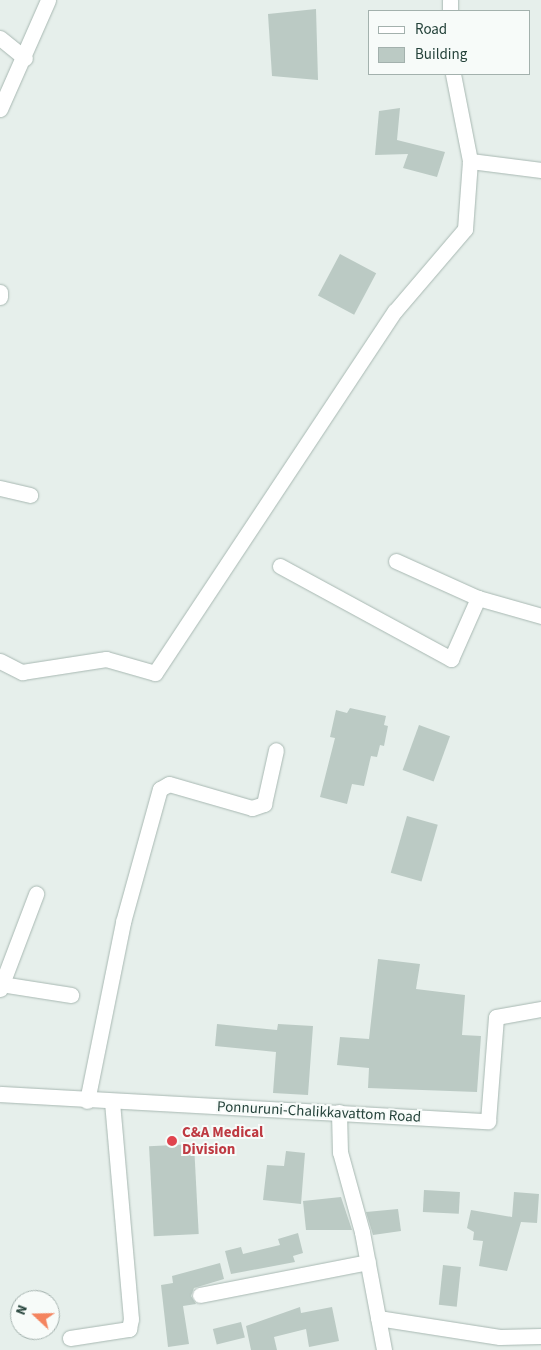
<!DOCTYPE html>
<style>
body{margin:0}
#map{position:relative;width:541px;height:1350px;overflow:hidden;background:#e6efeb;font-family:"Source Sans 3",sans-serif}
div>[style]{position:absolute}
.building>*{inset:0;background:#bbcac4;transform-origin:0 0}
.roads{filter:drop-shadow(0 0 1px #a8b8b2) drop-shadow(0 0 1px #a8b8b2)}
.street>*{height:15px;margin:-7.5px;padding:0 7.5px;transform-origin:7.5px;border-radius:7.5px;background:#fff}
.secondary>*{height:15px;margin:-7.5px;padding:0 7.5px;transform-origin:7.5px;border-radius:7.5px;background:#fff}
.dots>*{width:14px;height:14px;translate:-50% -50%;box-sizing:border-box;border:2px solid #f7fbf9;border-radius:50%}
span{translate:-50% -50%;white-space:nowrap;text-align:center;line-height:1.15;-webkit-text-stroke:4px #f7fbf9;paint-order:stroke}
.street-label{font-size:15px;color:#24423a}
.health-label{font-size:15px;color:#be3a42;font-weight:700}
.left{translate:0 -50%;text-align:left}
.legend{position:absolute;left:368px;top:10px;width:162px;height:65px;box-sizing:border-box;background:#f7fbf9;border:1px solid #a3b1ad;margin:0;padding:6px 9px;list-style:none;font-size:15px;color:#24423a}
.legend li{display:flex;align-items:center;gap:10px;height:25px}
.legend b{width:25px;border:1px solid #a3b1ad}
.north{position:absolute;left:10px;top:1290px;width:50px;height:50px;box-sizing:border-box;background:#f7fbf9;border:1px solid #a3b1ad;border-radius:50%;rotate:291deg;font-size:14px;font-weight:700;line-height:20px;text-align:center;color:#24423a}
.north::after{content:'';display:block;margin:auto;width:18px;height:22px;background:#f4845f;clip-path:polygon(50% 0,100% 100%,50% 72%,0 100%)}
</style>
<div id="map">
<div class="building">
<i style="clip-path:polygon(316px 9px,318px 80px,272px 76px,268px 14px)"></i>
<i style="clip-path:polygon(400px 108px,397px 140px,445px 152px,437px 177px,403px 168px,408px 154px,375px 155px,379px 111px)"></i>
<i style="left:340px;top:254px;width:41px;height:47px;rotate:28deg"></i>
<i style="clip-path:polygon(350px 708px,386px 716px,384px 725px,388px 726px,384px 746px,380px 745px,377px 757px,371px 756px,364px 786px,352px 784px,347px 804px,320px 797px,335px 738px,330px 737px,336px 710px,347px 713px)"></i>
<i style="left:419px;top:725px;width:33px;height:48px;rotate:20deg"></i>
<i style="left:407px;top:816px;width:32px;height:59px;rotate:16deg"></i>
<i style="clip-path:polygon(378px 959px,420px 964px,416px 989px,465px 995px,462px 1035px,481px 1036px,477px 1092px,368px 1088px,369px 1068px,337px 1065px,340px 1037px,369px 1039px)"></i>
<i style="clip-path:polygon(217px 1024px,277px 1030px,278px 1024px,313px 1026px,308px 1095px,273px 1093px,276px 1052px,215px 1046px)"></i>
<i style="left:194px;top:1144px;width:90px;height:45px;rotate:87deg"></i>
<i style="clip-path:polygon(286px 1151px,305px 1153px,301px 1204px,263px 1200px,267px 1165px,284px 1166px)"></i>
<i style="left:424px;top:1190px;width:36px;height:22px;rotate:3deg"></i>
<i style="clip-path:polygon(514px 1192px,539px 1194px,537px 1223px,521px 1222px,507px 1271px,479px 1266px,483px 1241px,473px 1240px,474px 1232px,467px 1228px,471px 1210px,512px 1217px)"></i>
<i style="clip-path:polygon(341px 1197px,352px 1230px,306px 1230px,303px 1201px)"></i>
<i style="clip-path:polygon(398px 1209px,401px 1231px,373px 1235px,366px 1212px)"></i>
<i style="clip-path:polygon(298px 1233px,303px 1253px,293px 1256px,295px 1262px,231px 1274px,225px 1251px,241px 1247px,243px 1254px,280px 1245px,278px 1239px)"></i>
<i style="clip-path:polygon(220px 1263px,224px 1279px,194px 1288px,191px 1296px,196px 1304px,183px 1306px,189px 1344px,168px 1347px,161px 1285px,173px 1283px,172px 1276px)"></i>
<i style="left:443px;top:1265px;width:18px;height:40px;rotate:6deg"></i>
<i style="clip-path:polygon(300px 1307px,301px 1313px,332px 1307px,339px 1341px,309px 1347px,306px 1329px,274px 1337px,277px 1350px,251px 1350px,246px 1326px)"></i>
<i style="left:241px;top:1322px;width:16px;height:29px;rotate:76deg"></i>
</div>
<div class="roads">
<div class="street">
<i style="left:450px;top:0;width:11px;rotate:90deg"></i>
<i style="left:0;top:38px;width:32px;rotate:39deg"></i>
<i style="left:453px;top:74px;width:89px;rotate:78.9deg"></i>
<i style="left:470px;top:161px;width:72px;rotate:7.2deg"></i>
<i style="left:0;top:292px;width:5px;rotate:90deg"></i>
<i style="left:0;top:488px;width:31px;rotate:13deg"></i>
<i style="left:396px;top:561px;width:90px;rotate:24.3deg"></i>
<i style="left:478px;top:598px;width:66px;rotate:15.9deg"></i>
<i style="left:280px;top:566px;width:195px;rotate:28.5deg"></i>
<i style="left:451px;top:659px;width:67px;rotate:-66.1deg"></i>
<i style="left:0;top:661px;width:25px;rotate:27deg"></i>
<i style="left:22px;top:672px;width:85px;rotate:-8.8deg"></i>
<i style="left:106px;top:659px;width:51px;rotate:15.9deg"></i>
<i style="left:155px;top:673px;width:434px;rotate:-56.5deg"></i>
<i style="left:395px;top:311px;width:108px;rotate:-49.5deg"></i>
<i style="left:465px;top:229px;width:68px;rotate:-85.8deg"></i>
<i style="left:1px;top:984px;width:71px;rotate:8.9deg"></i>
<i style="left:0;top:989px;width:102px;rotate:-69.2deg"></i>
<i style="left:87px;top:1101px;width:183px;rotate:-78.6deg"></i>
<i style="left:123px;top:922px;width:138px;rotate:-74.5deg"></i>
<i style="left:160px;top:789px;width:10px;rotate:-29deg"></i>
<i style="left:169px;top:784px;width:86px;rotate:16.1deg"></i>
<i style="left:252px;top:808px;width:13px;rotate:-18deg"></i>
<i style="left:264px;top:804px;width:55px;rotate:-77.5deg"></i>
<i style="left:339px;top:1112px;width:40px;rotate:88.6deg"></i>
<i style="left:340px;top:1152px;width:83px;rotate:74.6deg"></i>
<i style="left:362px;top:1232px;width:120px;rotate:79.4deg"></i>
<i style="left:200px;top:1295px;width:171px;rotate:-11.1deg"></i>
<i style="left:378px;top:1318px;width:123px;rotate:8.9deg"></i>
<i style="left:500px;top:1337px;width:41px;rotate:-1.4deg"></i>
<i style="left:70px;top:1338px;width:60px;rotate:-8.7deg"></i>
<i style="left:129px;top:1329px;width:10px;rotate:-79deg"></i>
<i style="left:131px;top:1319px;width:217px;rotate:-95deg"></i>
</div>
<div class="secondary">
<i style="left:0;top:109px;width:119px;rotate:-66.2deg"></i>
<i style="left:0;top:1094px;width:489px;rotate:3.2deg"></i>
<i style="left:488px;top:1121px;width:104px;rotate:-85.6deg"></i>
<i style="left:496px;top:1017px;width:46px;rotate:-10.1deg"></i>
</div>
</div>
<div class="dots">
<i style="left:172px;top:1141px;background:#e0444e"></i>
</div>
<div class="street-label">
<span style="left:319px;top:1112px;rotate:3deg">Ponnuruni-Chalikkavattom Road</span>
</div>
<div class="health-label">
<span class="left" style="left:182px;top:1141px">C&amp;A Medical<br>Division</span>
</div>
<ul class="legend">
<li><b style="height:6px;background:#fff"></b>Road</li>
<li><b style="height:14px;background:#bbcac4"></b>Building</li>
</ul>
<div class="north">N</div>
</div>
